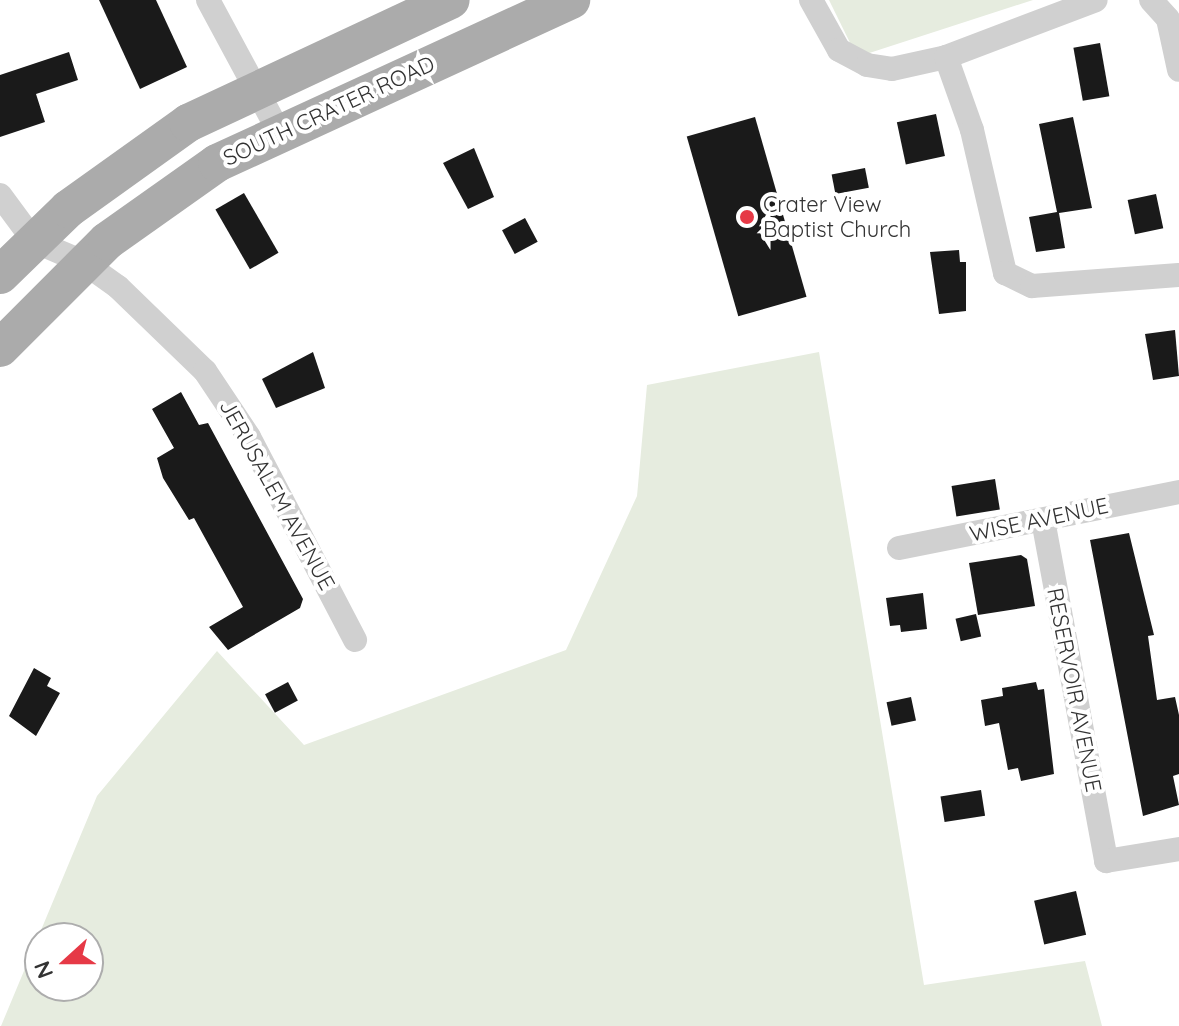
<!DOCTYPE html>
<style>
body{margin:0}
#map{position:relative;width:1179px;height:1026px;overflow:hidden;background:#fff;font-family:Quicksand,sans-serif}
div>[style]{position:absolute}
.green>*{inset:0;background:#e6ecdf}
.building>*{inset:0;background:#1a1a1a;transform-origin:0 0}
.minor>*{height:24px;margin:-12px;padding:0 12px;transform-origin:12px;border-radius:12px;background:#d0d0d0}
.primary>*{height:38px;margin:-19px;padding:0 19px;transform-origin:19px;border-radius:19px;background:#ababab}
.dots>*{width:22px;height:22px;translate:-50% -50%;box-sizing:border-box;border:4px solid #fff;border-radius:50%}
span{translate:-50% -50%;white-space:nowrap;text-align:center;line-height:1.15;-webkit-text-stroke:8px #fff;paint-order:stroke}
.street-label{font-size:22px;color:#333}
.poi-label{font-size:22px;color:#333}
.left{translate:0 -50%;text-align:left}
.north{position:absolute;left:24px;top:922px;width:80px;height:80px;box-sizing:border-box;background:#fff;border:2px solid #adadad;border-radius:50%;rotate:249deg;font-size:22px;font-weight:700;line-height:32px;text-align:center;color:#333}
.north::after{content:'';display:block;margin:auto;width:28px;height:36px;background:#e63946;clip-path:polygon(50% 0,100% 100%,50% 72%,0 100%)}
</style>
<div id="map">
<div class="green">
<i style="clip-path:polygon(829px 0,1033px 0,857px 57px)"></i>
<i style="clip-path:polygon(evenodd,819px 352px,924px 985px,1085px 961px,1102px 1026px,1px 1026px,97px 796px,217px 651px,304px 745px,566px 650px,637px 496px,647px 385px,819px 352px,40px 938px,88px 938px,88px 986px,40px 986px,40px 938px)"></i>
</div>
<div class="building">
<i style="clip-path:polygon(99px 0,156px 0,187px 67px,140px 89px)"></i>
<i style="left:1100px;top:43px;width:54px;height:27px;rotate:80deg"></i>
<i style="clip-path:polygon(69px 52px,78px 80px,36px 94px,45px 122px,0 137px,0 75px)"></i>
<i style="left:936px;top:114px;width:43px;height:40px;rotate:78deg"></i>
<i style="left:755px;top:117px;width:187px;height:71px;rotate:74deg"></i>
<i style="clip-path:polygon(1073px 117px,1092px 208px,1059px 213px,1065px 248px,1036px 252px,1029px 217px,1057px 212px,1039px 124px)"></i>
<i style="clip-path:polygon(474px 148px,494px 197px,468px 209px,443px 163px)"></i>
<i style="left:865px;top:168px;width:20px;height:34px;rotate:79deg"></i>
<i style="left:244px;top:193px;width:69px;height:33px;rotate:60deg"></i>
<i style="left:1156px;top:194px;width:35px;height:29px;rotate:78deg"></i>
<i style="left:525px;top:218px;width:27px;height:26px;rotate:62deg"></i>
<i style="clip-path:polygon(959px 250px,960px 262px,966px 262px,966px 311px,939px 314px,930px 252px)"></i>
<i style="clip-path:polygon(1175px 330px,1179px 376px,1153px 380px,1145px 334px)"></i>
<i style="clip-path:polygon(313px 352px,325px 388px,276px 408px,262px 379px)"></i>
<i style="clip-path:polygon(181px 392px,199px 425px,208px 423px,303px 599px,300px 608px,228px 650px,209px 627px,243px 607px,194px 518px,189px 520px,163px 478px,157px 458px,174px 448px,152px 409px)"></i>
<i style="left:995px;top:479px;width:31px;height:44px;rotate:81deg"></i>
<i style="clip-path:polygon(1129px 533px,1154px 635px,1148px 636px,1157px 700px,1175px 697px,1179px 715px,1179px 774px,1173px 776px,1179px 805px,1143px 816px,1090px 540px)"></i>
<i style="clip-path:polygon(1021px 555px,1027px 559px,1035px 606px,978px 615px,969px 563px)"></i>
<i style="clip-path:polygon(923px 593px,927px 629px,901px 632px,900px 625px,890px 626px,886px 598px)"></i>
<i style="left:976px;top:614px;width:23px;height:21px;rotate:77deg"></i>
<i style="clip-path:polygon(34px 668px,51px 678px,47px 686px,60px 693px,36px 736px,9px 716px)"></i>
<i style="left:288px;top:682px;width:21px;height:26px;rotate:62deg"></i>
<i style="clip-path:polygon(1036px 682px,1038px 690px,1044px 689px,1054px 774px,1021px 781px,1018px 768px,1008px 770px,999px 723px,985px 726px,981px 700px,1003px 696px,1002px 688px)"></i>
<i style="left:911px;top:697px;width:24px;height:25px;rotate:78deg"></i>
<i style="left:981px;top:790px;width:26px;height:41px;rotate:81deg"></i>
<i style="left:1076px;top:891px;width:45px;height:43px;rotate:77deg"></i>
</div>
<div class="minor">
<i style="left:208px;top:0;width:148px;rotate:61.7deg"></i>
<i style="left:811px;top:0;width:57px;rotate:60.8deg"></i>
<i style="left:839px;top:50px;width:32px;rotate:28deg"></i>
<i style="left:867px;top:65px;width:25px;rotate:9deg"></i>
<i style="left:892px;top:69px;width:55px;rotate:-12.5deg"></i>
<i style="left:946px;top:57px;width:160px;rotate:-20.8deg"></i>
<i style="left:1151px;top:0;width:25px;rotate:48deg"></i>
<i style="left:1168px;top:19px;width:52px;rotate:77.8deg"></i>
<i style="left:946px;top:57px;width:77px;rotate:70.4deg"></i>
<i style="left:972px;top:130px;width:147px;rotate:77deg"></i>
<i style="left:1005px;top:273px;width:30px;rotate:26deg"></i>
<i style="left:1032px;top:286px;width:147px;rotate:-4.3deg"></i>
<i style="left:0;top:195px;width:57px;rotate:53.5deg"></i>
<i style="left:34px;top:241px;width:53px;rotate:23.2deg"></i>
<i style="left:83px;top:262px;width:43px;rotate:35.5deg"></i>
<i style="left:118px;top:287px;width:121px;rotate:44deg"></i>
<i style="left:205px;top:371px;width:79px;rotate:56.3deg"></i>
<i style="left:249px;top:437px;width:229px;rotate:62.4deg"></i>
<i style="left:1043px;top:520px;width:347px;rotate:79.5deg"></i>
<i style="left:1106px;top:861px;width:74px;rotate:-9.3deg"></i>
<i style="left:899px;top:548px;width:286px;rotate:-11.3deg"></i>
</div>
<div class="primary">
<i style="left:0;top:275px;width:95px;rotate:-44.1deg"></i>
<i style="left:68px;top:209px;width:148px;rotate:-35.6deg"></i>
<i style="left:188px;top:123px;width:290px;rotate:-25.1deg"></i>
<i style="left:0;top:348px;width:151px;rotate:-45deg"></i>
<i style="left:107px;top:241px;width:135px;rotate:-35.3deg"></i>
<i style="left:217px;top:163px;width:390px;rotate:-24.7deg"></i>
</div>
<div class="dots">
<i style="left:747px;top:217px;background:#e63946"></i>
</div>
<div class="street-label">
<span style="left:329px;top:111px;rotate:-25deg">SOUTH CRATER ROAD</span>
<span style="left:277px;top:495px;rotate:61deg">JERUSALEM AVENUE</span>
<span style="left:1039px;top:520px;rotate:-12deg">WISE AVENUE</span>
<span style="left:1074px;top:690px;rotate:79deg">RESERVOIR AVENUE</span>
</div>
<div class="poi-label">
<span class="left" style="left:763px;top:217px">Crater View<br>Baptist Church</span>
</div>
<div class="north">N</div>
</div>
